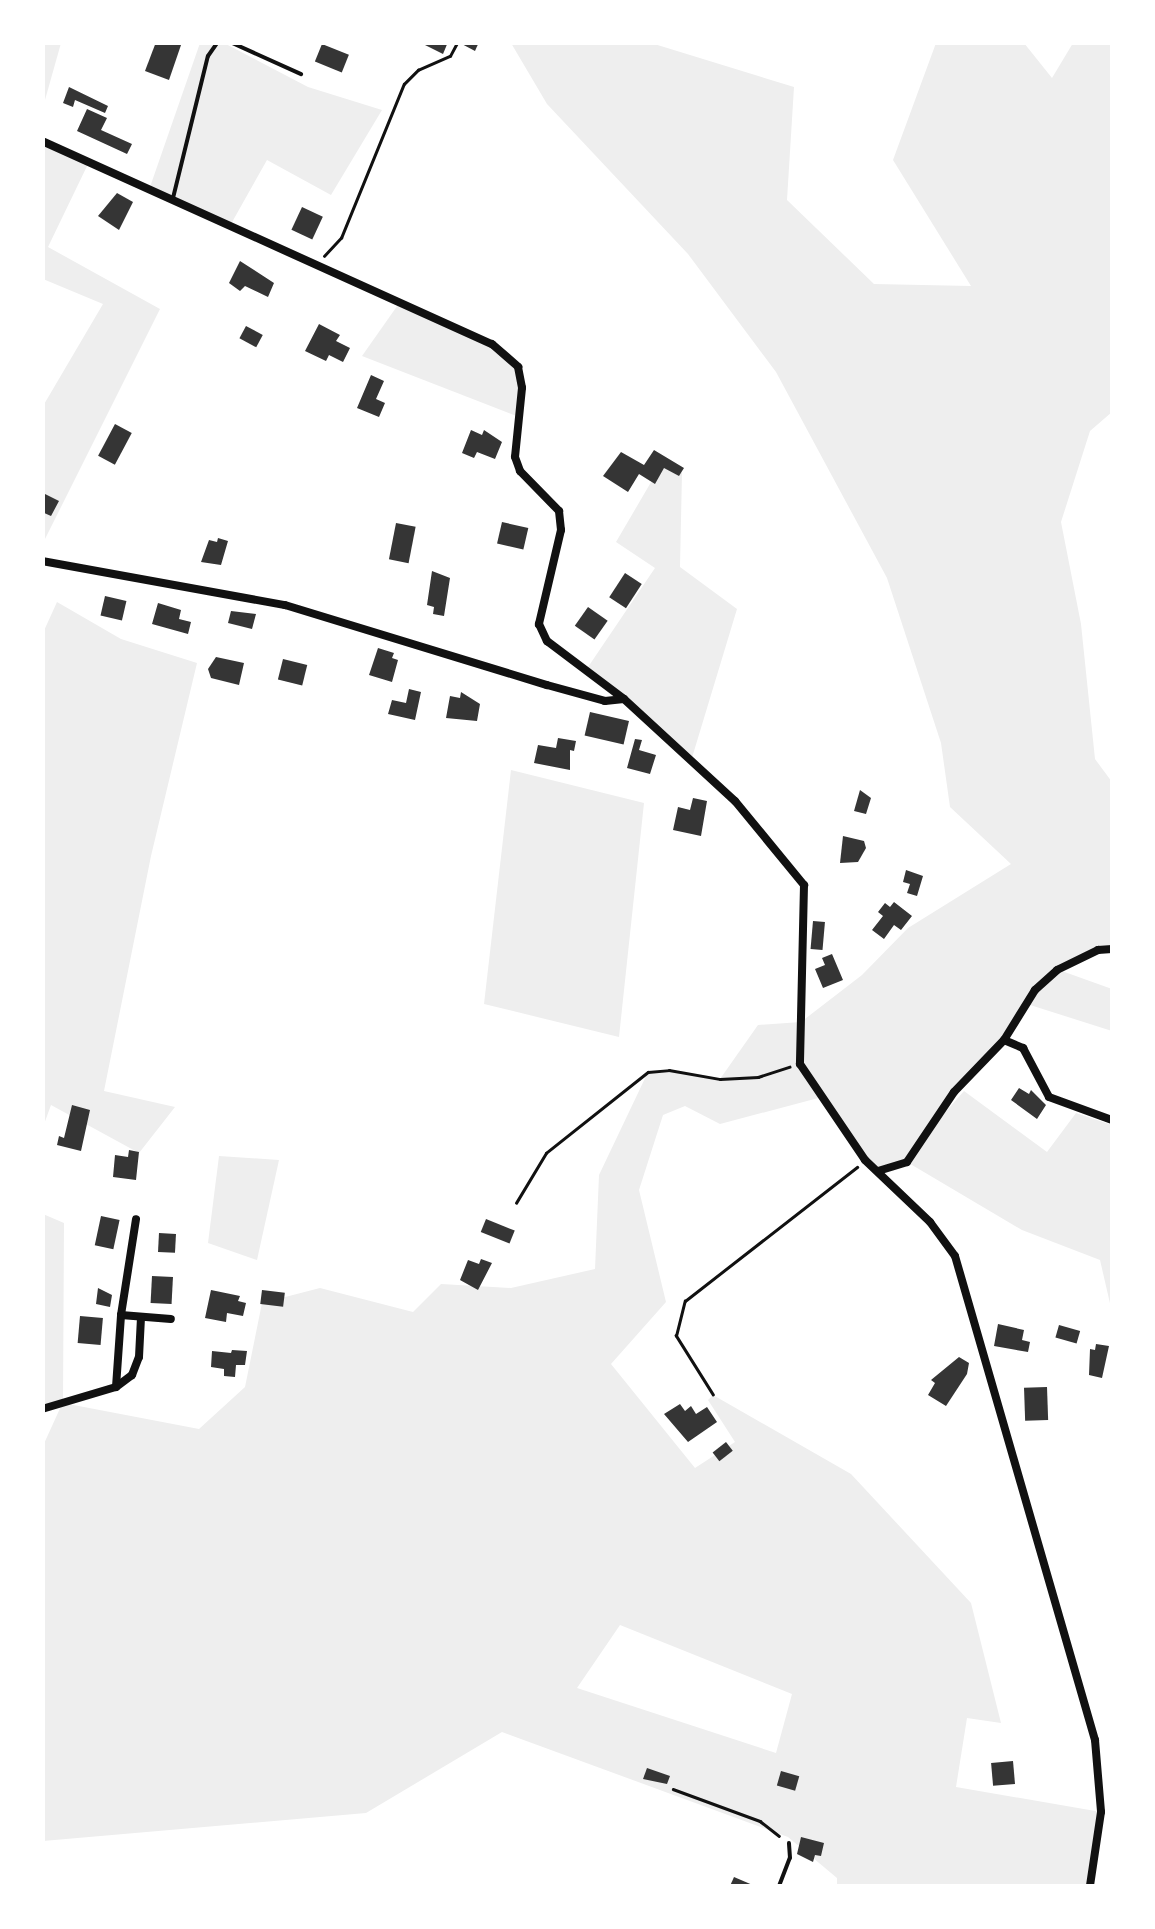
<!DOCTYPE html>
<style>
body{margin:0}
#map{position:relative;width:1155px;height:1929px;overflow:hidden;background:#fff;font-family:"Zilla Slab",serif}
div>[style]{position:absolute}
.green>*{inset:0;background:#eee}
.building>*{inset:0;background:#353535;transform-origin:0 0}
.path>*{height:2.5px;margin:-1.25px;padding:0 1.25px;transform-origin:1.25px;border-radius:1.25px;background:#111}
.service>*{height:4px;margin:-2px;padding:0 2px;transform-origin:2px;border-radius:2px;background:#111}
.minor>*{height:8px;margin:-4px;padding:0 4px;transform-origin:4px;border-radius:4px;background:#111}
span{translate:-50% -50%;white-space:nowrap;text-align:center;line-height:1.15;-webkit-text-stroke:8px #fff;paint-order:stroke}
.frame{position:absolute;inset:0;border:45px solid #fff;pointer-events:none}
</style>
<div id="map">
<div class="green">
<i style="clip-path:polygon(43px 42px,61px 43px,43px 107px,42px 43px)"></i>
<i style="clip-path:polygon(200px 43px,224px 43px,308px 87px,382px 110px,331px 195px,267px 160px,231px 224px,150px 187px)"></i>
<i style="clip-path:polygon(evenodd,511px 43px,651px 43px,794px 87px,787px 200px,874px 284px,971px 286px,893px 160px,936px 43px,1024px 43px,1052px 78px,1073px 43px,1112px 43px,1112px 412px,1090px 431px,1061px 522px,1081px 624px,1095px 759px,1112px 782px,1112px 949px,1098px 950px,1059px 970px,1112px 989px,1112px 1031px,1027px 1004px,1004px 1040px,954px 1092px,942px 1116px,964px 1091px,1047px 1152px,1076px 1113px,1112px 1125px,1112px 1312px,1100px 1260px,1022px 1230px,907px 1162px,878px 1171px,865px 1160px,822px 1097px,720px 1124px,685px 1106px,663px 1115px,639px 1190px,666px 1302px,611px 1364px,695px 1468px,735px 1442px,708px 1400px,713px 1395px,851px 1474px,971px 1603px,1001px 1723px,967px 1718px,956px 1787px,1101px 1812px,1090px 1886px,837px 1886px,837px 1878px,788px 1837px,502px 1732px,366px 1813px,43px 1841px,42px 1448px,62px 1404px,43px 1409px,43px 1214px,64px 1223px,63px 1403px,199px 1429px,245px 1387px,262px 1303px,320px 1288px,413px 1312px,441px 1284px,511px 1288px,595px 1269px,599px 1175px,648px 1072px,669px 1070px,720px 1079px,758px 1025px,801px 1022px,862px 975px,908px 928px,1011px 864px,950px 807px,941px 743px,887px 578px,776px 372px,688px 254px,547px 104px,511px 43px,620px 1625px,792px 1694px,776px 1753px,577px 1688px,620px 1625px)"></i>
<i style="clip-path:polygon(43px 141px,89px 162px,48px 247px,160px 309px,43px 543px,43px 406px,103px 304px,43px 279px)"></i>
<i style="clip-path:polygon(400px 302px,492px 344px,518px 367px,519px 417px,362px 356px)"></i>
<i style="clip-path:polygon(664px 460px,682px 473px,680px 567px,737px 609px,691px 761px,586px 670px,655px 568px,616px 542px)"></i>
<i style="clip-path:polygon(57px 602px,121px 639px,197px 663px,151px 856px,104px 1091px,175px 1107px,139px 1153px,51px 1105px,43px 1127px,42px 635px)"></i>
<i style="clip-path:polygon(511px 770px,644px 803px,619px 1037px,484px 1004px)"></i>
<i style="clip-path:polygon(219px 1156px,279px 1160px,257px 1260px,208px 1243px)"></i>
</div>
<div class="building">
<i style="clip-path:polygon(156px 42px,181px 45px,169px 80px,145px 71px)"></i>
<i style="clip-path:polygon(419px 42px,448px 42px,443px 54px)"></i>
<i style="clip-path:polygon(458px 42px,479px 42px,475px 51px)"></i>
<i style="left:322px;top:44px;width:29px;height:19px;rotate:22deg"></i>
<i style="clip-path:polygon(69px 87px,108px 106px,105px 113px,75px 100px,73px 107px,63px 103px)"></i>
<i style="clip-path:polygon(87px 109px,107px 118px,101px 130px,132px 144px,127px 154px,77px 131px)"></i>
<i style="clip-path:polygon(117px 193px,133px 202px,119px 230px,98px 216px)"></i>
<i style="left:302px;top:207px;width:23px;height:25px;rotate:25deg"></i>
<i style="clip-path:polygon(240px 261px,274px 283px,268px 297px,245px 286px,240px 291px,229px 283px)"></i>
<i style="clip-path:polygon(319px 324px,340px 335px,336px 341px,350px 348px,343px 362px,329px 355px,326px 361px,305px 351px)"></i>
<i style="left:246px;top:326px;width:19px;height:14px;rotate:28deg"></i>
<i style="clip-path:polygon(371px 375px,384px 381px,376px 399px,385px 403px,379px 417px,357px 408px)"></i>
<i style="left:115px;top:424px;width:19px;height:36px;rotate:28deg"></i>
<i style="clip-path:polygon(471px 430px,482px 435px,484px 430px,502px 442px,495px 459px,477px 452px,474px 458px,462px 453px)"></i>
<i style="clip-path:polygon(654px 450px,684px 468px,679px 476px,664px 468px,655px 484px,639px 474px,628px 492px,603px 476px,621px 452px,644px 465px)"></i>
<i style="clip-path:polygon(43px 493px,59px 501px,51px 516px,42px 512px)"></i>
<i style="left:502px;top:522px;width:27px;height:22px;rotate:13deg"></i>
<i style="left:396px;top:523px;width:20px;height:37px;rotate:11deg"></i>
<i style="clip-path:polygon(218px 538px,228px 541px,221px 565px,201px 562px,209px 540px,217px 542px)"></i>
<i style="clip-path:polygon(432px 571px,450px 578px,444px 616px,433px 614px,434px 607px,427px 605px)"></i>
<i style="left:625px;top:573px;width:20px;height:29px;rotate:33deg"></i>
<i style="left:105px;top:596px;width:22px;height:20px;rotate:13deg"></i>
<i style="clip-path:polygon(158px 603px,181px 610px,179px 619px,191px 622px,188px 634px,152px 624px)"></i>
<i style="left:588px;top:607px;width:24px;height:23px;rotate:35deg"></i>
<i style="clip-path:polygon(231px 611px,256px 614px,252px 629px,228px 623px)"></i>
<i style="clip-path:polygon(378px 648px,394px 653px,392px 658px,398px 660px,392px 682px,369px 675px)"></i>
<i style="clip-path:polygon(216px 657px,244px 663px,239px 685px,211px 678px,208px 669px)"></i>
<i style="left:283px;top:659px;width:25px;height:21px;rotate:14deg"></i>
<i style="clip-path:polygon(409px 689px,421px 692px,415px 720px,388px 714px,392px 700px,406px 703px)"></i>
<i style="clip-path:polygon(461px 692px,480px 704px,477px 721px,446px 718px,450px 696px,460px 698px)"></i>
<i style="left:590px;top:712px;width:40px;height:24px;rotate:13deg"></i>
<i style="clip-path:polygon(558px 738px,576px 741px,574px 751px,570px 750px,570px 770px,534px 763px,538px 745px,556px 748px)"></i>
<i style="clip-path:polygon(635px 739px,642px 740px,639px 750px,656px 755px,650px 774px,627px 768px)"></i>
<i style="clip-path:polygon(860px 790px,871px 798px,866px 814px,854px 811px)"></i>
<i style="clip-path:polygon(693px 798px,707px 801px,701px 836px,673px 830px,678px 807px,690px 810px)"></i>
<i style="clip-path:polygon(843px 836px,864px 841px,866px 848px,858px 862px,840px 863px)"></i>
<i style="clip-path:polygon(906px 870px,923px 876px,917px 896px,907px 893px,910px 884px,903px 882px)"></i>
<i style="clip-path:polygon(894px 902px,912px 916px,901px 930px,894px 925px,884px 939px,872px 930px,883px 916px,878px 912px,885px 903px,890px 907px)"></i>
<i style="left:813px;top:921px;width:12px;height:28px;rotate:5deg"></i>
<i style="clip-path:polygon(832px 954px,843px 980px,823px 988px,815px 969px,825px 965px,822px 958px)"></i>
<i style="clip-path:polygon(1019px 1088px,1029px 1094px,1031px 1090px,1046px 1105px,1037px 1119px,1011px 1100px)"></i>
<i style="clip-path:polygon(72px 1105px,90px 1110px,81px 1151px,57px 1145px,59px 1136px,64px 1138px)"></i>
<i style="clip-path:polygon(129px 1150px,139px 1152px,136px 1180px,113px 1177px,115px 1155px,128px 1157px)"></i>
<i style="left:101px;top:1216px;width:19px;height:30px;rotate:12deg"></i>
<i style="left:486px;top:1219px;width:31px;height:14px;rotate:22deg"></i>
<i style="left:159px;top:1233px;width:17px;height:19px;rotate:3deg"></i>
<i style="clip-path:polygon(481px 1259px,492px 1263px,478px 1290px,460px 1280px,468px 1260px,479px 1264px)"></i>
<i style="left:152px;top:1276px;width:21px;height:27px;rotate:3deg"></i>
<i style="clip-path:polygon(98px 1288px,112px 1295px,110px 1307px,96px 1304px)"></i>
<i style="clip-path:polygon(211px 1290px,240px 1296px,238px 1301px,246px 1303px,243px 1316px,227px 1313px,226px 1322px,205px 1318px)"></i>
<i style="left:262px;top:1290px;width:23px;height:14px;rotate:7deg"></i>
<i style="left:80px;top:1316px;width:23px;height:27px;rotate:5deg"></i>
<i style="clip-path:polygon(998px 1324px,1024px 1330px,1022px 1340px,1030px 1342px,1028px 1352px,994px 1346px)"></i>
<i style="left:1059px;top:1325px;width:22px;height:13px;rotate:16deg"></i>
<i style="clip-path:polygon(1096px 1344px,1109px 1346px,1102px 1378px,1089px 1375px,1090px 1349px,1095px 1350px)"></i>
<i style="clip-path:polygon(232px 1350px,247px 1351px,245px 1365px,236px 1365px,235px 1377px,224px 1376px,224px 1369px,211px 1367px,212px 1351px,231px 1353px)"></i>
<i style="clip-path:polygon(959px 1357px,969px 1363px,967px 1374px,946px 1406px,928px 1395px,935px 1383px,931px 1380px)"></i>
<i style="left:1047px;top:1387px;width:33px;height:23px;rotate:88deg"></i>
<i style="clip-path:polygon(680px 1404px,685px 1411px,691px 1406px,696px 1414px,707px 1407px,717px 1422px,688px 1442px,664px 1414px)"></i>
<i style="left:726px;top:1442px;width:11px;height:17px;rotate:52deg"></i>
<i style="left:1013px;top:1761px;width:23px;height:22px;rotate:85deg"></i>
<i style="clip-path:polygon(647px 1768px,670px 1776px,667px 1784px,643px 1779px)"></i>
<i style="left:781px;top:1771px;width:19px;height:15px;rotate:16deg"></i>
<i style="clip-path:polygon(801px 1837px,824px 1843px,821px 1856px,815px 1855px,813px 1862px,797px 1854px)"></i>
<i style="clip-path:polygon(734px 1877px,755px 1886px,730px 1886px)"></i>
</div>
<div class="path">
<i style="left:324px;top:256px;width:25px;rotate:-47deg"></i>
<i style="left:341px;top:238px;width:166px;rotate:-67.8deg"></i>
<i style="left:404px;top:84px;width:20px;rotate:-45deg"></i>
<i style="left:418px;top:70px;width:35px;rotate:-24deg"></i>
<i style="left:450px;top:56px;width:15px;rotate:-62deg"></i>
<i style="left:516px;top:1203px;width:58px;rotate:-59deg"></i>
<i style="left:546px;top:1153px;width:130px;rotate:-38.5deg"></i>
<i style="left:648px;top:1072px;width:21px;rotate:-5deg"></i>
<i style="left:669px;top:1070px;width:52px;rotate:10deg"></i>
<i style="left:720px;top:1079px;width:38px;rotate:-3deg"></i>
<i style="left:758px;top:1077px;width:33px;rotate:-18deg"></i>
<i style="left:713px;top:1395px;width:70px;rotate:-122.1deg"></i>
<i style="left:676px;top:1336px;width:36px;rotate:-76deg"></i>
<i style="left:685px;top:1301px;width:218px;rotate:-37.9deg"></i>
<i style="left:673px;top:1789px;width:93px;rotate:20.2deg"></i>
<i style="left:760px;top:1821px;width:24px;rotate:38deg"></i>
</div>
<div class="service">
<i style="left:230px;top:42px;width:78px;rotate:24.3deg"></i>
<i style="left:173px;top:198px;width:146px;rotate:-76.2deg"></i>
<i style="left:208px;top:56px;width:16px;rotate:-55deg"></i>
<i style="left:217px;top:43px;width:7px;rotate:-8deg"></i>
<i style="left:779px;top:1886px;width:30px;rotate:-69deg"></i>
<i style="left:790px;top:1858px;width:15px;rotate:-94deg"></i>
</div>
<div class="minor">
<i style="left:42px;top:141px;width:494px;rotate:24.3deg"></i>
<i style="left:492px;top:344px;width:35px;rotate:41deg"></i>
<i style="left:518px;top:367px;width:21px;rotate:79deg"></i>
<i style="left:522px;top:388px;width:69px;rotate:95.8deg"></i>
<i style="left:515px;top:457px;width:15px;rotate:70deg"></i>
<i style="left:520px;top:471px;width:56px;rotate:45.7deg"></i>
<i style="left:559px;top:511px;width:19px;rotate:84deg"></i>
<i style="left:561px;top:530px;width:97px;rotate:103.2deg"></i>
<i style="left:539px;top:624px;width:19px;rotate:65deg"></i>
<i style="left:547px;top:641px;width:96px;rotate:37deg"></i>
<i style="left:624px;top:699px;width:151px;rotate:42.6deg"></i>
<i style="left:735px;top:801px;width:109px;rotate:50.6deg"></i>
<i style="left:804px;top:885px;width:179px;rotate:91.3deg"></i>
<i style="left:800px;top:1064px;width:116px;rotate:55.9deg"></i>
<i style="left:865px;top:1160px;width:90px;rotate:43.6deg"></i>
<i style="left:930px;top:1222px;width:42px;rotate:53.7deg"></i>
<i style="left:955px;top:1256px;width:504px;rotate:73.87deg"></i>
<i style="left:1095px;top:1740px;width:72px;rotate:85.2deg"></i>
<i style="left:1101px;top:1812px;width:75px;rotate:98.5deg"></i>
<i style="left:42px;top:561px;width:247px;rotate:10.3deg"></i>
<i style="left:285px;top:605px;width:274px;rotate:17deg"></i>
<i style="left:547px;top:685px;width:60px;rotate:15.4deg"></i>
<i style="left:605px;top:701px;width:19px;rotate:-6deg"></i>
<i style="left:1004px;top:1040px;width:21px;rotate:23deg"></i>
<i style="left:1023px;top:1048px;width:55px;rotate:62deg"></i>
<i style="left:1049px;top:1097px;width:67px;rotate:20.1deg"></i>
<i style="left:878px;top:1171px;width:30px;rotate:-17deg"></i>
<i style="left:907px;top:1162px;width:84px;rotate:-56.1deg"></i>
<i style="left:954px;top:1092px;width:72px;rotate:-46.1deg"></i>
<i style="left:1004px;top:1040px;width:59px;rotate:-58.2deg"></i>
<i style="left:1035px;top:990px;width:30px;rotate:-42deg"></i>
<i style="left:1057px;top:970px;width:46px;rotate:-26deg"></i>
<i style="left:1098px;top:950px;width:14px;rotate:-4deg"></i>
<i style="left:121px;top:1315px;width:50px;rotate:4.6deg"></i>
<i style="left:116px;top:1387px;width:20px;rotate:-37deg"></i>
<i style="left:132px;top:1375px;width:19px;rotate:-69deg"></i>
<i style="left:139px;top:1357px;width:40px;rotate:-87.1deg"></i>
<i style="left:42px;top:1409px;width:77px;rotate:-16.6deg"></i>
<i style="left:116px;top:1387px;width:72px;rotate:-86deg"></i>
<i style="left:121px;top:1315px;width:97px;rotate:-81.1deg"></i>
</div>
<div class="frame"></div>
</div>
